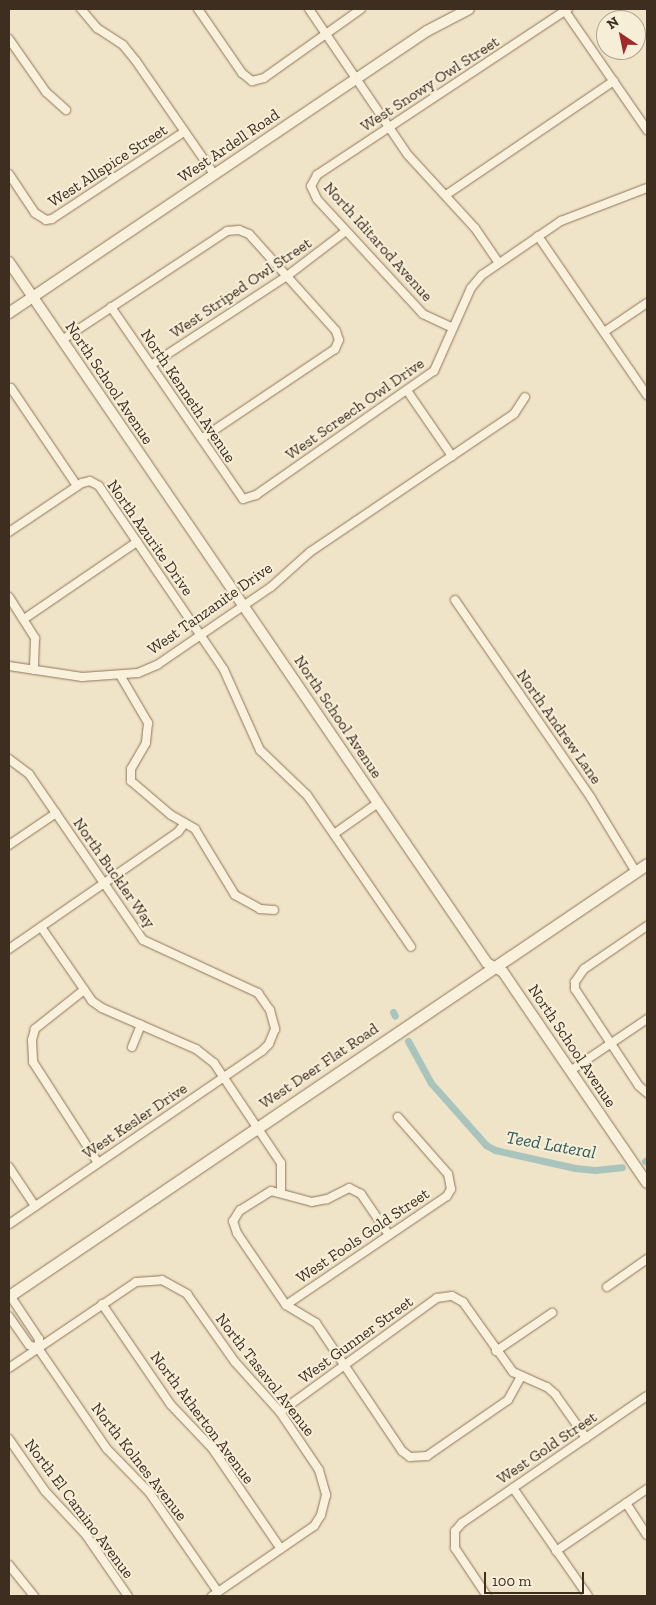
<!DOCTYPE html>
<style>
body{margin:0}
#map{position:relative;width:656px;height:1605px;overflow:hidden;background:#f0e4c8;font-family:"Zilla Slab",serif}
div>[style]{position:absolute}
.canal>*{height:7px;margin:-3.5px;padding:0 3.5px;transform-origin:3.5px;border-radius:3.5px;background:#a9c4bc}
.roads{filter:drop-shadow(0 0 1px #8d765c) drop-shadow(0 0 1px #8d765c)}
.minor>*{height:8px;margin:-4px;padding:0 4px;transform-origin:4px;border-radius:4px;background:#faf1dc}
.tertiary>*{height:10px;margin:-5px;padding:0 5px;transform-origin:5px;border-radius:5px;background:#faf1dc}
.secondary>*{height:11px;margin:-5.5px;padding:0 5.5px;transform-origin:5.5px;border-radius:5.5px;background:#faf1dc}
span{translate:-50% -50%;white-space:nowrap;text-align:center;line-height:1.15;-webkit-text-stroke:4px #f7eed8;paint-order:stroke}
.street-label{font-size:16px;color:#3d2e20}
.water-label{font-size:18px;color:#2f5d5a;font-style:italic}
.frame{position:absolute;inset:0;border:10px solid #3d2e20;pointer-events:none}
.north{position:absolute;left:596px;top:10px;width:50px;height:50px;box-sizing:border-box;background:#f7eed8;border:1px solid #ada18e;border-radius:50%;rotate:326deg;font-size:14px;font-weight:700;line-height:20px;text-align:center;color:#3d2e20}
.north::after{content:'';display:block;margin:auto;width:18px;height:22px;background:#9e2a2b;clip-path:polygon(50% 0,100% 100%,50% 72%,0 100%)}
.scale{position:absolute;left:484px;top:1572px;width:100px;height:22px;box-sizing:border-box;border:2px solid #3d2e20;border-top:0;padding-left:6px;font-size:15px;line-height:18px;white-space:nowrap;color:#3d2e20;-webkit-text-stroke:4px #f7eed8;paint-order:stroke}
</style>
<div id="map">
<div class="canal">
<i style="left:393px;top:1012px;width:4px;rotate:63deg"></i>
<i style="left:408px;top:1041px;width:48px;rotate:61.3deg"></i>
<i style="left:431px;top:1083px;width:83px;rotate:48.4deg"></i>
<i style="left:486px;top:1145px;width:10px;rotate:29deg"></i>
<i style="left:495px;top:1150px;width:82px;rotate:12.7deg"></i>
<i style="left:575px;top:1168px;width:20px;rotate:6deg"></i>
<i style="left:595px;top:1170px;width:27px;rotate:-6deg"></i>
<i style="left:645px;top:1161px;width:2px;rotate:-27deg"></i>
</div>
<div class="roads">
<div class="minor">
<i style="left:81px;top:9px;width:25px;rotate:50deg"></i>
<i style="left:97px;top:28px;width:31px;rotate:33deg"></i>
<i style="left:123px;top:45px;width:21px;rotate:51deg"></i>
<i style="left:136px;top:61px;width:137px;rotate:55.4deg"></i>
<i style="left:198px;top:9px;width:78px;rotate:55.5deg"></i>
<i style="left:242px;top:73px;width:13px;rotate:39deg"></i>
<i style="left:252px;top:81px;width:12px;rotate:-14deg"></i>
<i style="left:264px;top:78px;width:119px;rotate:-35.4deg"></i>
<i style="left:309px;top:9px;width:176px;rotate:55.9deg"></i>
<i style="left:408px;top:155px;width:99px;rotate:47.5deg"></i>
<i style="left:475px;top:228px;width:42px;rotate:55.6deg"></i>
<i style="left:565px;top:11px;width:145px;rotate:55.4deg"></i>
<i style="left:9px;top:39px;width:65px;rotate:55.1deg"></i>
<i style="left:46px;top:92px;width:27px;rotate:42deg"></i>
<i style="left:9px;top:174px;width:47px;rotate:56.3deg"></i>
<i style="left:35px;top:213px;width:13px;rotate:32deg"></i>
<i style="left:46px;top:220px;width:6px;rotate:-9deg"></i>
<i style="left:52px;top:219px;width:158px;rotate:-33.4deg"></i>
<i style="left:446px;top:195px;width:203px;rotate:-34.2deg"></i>
<i style="left:538px;top:236px;width:193px;rotate:55.6deg"></i>
<i style="left:111px;top:307px;width:233px;rotate:55.5deg"></i>
<i style="left:243px;top:499px;width:14px;rotate:-17deg"></i>
<i style="left:256px;top:495px;width:217px;rotate:-34.9deg"></i>
<i style="left:434px;top:371px;width:91px;rotate:-66deg"></i>
<i style="left:471px;top:288px;width:17px;rotate:-50deg"></i>
<i style="left:482px;top:275px;width:96px;rotate:-34.4deg"></i>
<i style="left:561px;top:221px;width:92px;rotate:-21deg"></i>
<i style="left:453px;top:328px;width:33px;rotate:-155deg"></i>
<i style="left:423px;top:314px;width:156px;rotate:-132.7deg"></i>
<i style="left:317px;top:199px;width:14px;rotate:-115deg"></i>
<i style="left:311px;top:186px;width:13px;rotate:-61deg"></i>
<i style="left:317px;top:175px;width:301px;rotate:-33.5deg"></i>
<i style="left:604px;top:332px;width:52px;rotate:-34deg"></i>
<i style="left:62px;top:340px;width:198px;rotate:-33.4deg"></i>
<i style="left:227px;top:231px;width:12px;rotate:-5deg"></i>
<i style="left:239px;top:230px;width:11px;rotate:22deg"></i>
<i style="left:249px;top:234px;width:130px;rotate:48.1deg"></i>
<i style="left:336px;top:331px;width:9px;rotate:72deg"></i>
<i style="left:339px;top:340px;width:10px;rotate:114deg"></i>
<i style="left:335px;top:349px;width:161px;rotate:146.1deg"></i>
<i style="left:151px;top:365px;width:163px;rotate:-33.2deg"></i>
<i style="left:287px;top:276px;width:74px;rotate:-37.3deg"></i>
<i style="left:11px;top:388px;width:118px;rotate:56deg"></i>
<i style="left:408px;top:392px;width:78px;rotate:55.5deg"></i>
<i style="left:9px;top:532px;width:88px;rotate:-33.9deg"></i>
<i style="left:82px;top:483px;width:8px;rotate:-14deg"></i>
<i style="left:90px;top:481px;width:10px;rotate:29deg"></i>
<i style="left:99px;top:486px;width:222px;rotate:55.8deg"></i>
<i style="left:224px;top:670px;width:88px;rotate:65.8deg"></i>
<i style="left:260px;top:750px;width:65px;rotate:43.8deg"></i>
<i style="left:307px;top:795px;width:184px;rotate:55.6deg"></i>
<i style="left:9px;top:597px;width:49px;rotate:57.6deg"></i>
<i style="left:35px;top:638px;width:32px;rotate:92deg"></i>
<i style="left:455px;top:600px;width:240px;rotate:55.5deg"></i>
<i style="left:591px;top:798px;width:87px;rotate:58.7deg"></i>
<i style="left:24px;top:619px;width:137px;rotate:-34.3deg"></i>
<i style="left:9px;top:666px;width:74px;rotate:8.6deg"></i>
<i style="left:82px;top:677px;width:56px;rotate:-4.1deg"></i>
<i style="left:138px;top:673px;width:21px;rotate:-23deg"></i>
<i style="left:157px;top:665px;width:138px;rotate:-34.4deg"></i>
<i style="left:271px;top:587px;width:52px;rotate:-41.9deg"></i>
<i style="left:310px;top:552px;width:246px;rotate:-34.1deg"></i>
<i style="left:514px;top:414px;width:20px;rotate:-57deg"></i>
<i style="left:120px;top:675px;width:56px;rotate:59.7deg"></i>
<i style="left:148px;top:723px;width:20px;rotate:96deg"></i>
<i style="left:146px;top:743px;width:30px;rotate:120deg"></i>
<i style="left:131px;top:769px;width:12px;rotate:90deg"></i>
<i style="left:131px;top:781px;width:52px;rotate:40.4deg"></i>
<i style="left:171px;top:815px;width:28px;rotate:30deg"></i>
<i style="left:195px;top:829px;width:77px;rotate:58.8deg"></i>
<i style="left:235px;top:895px;width:29px;rotate:29deg"></i>
<i style="left:260px;top:909px;width:14px;rotate:4deg"></i>
<i style="left:9px;top:759px;width:25px;rotate:37deg"></i>
<i style="left:29px;top:774px;width:201px;rotate:55.5deg"></i>
<i style="left:143px;top:940px;width:127px;rotate:24.7deg"></i>
<i style="left:258px;top:993px;width:21px;rotate:55deg"></i>
<i style="left:270px;top:1010px;width:20px;rotate:75deg"></i>
<i style="left:275px;top:1029px;width:16px;rotate:112deg"></i>
<i style="left:269px;top:1044px;width:10px;rotate:135deg"></i>
<i style="left:262px;top:1051px;width:306px;rotate:145.6deg"></i>
<i style="left:334px;top:834px;width:54px;rotate:-35.2deg"></i>
<i style="left:9px;top:845px;width:57px;rotate:-34.2deg"></i>
<i style="left:647px;top:926px;width:76px;rotate:145.7deg"></i>
<i style="left:584px;top:969px;width:16px;rotate:125deg"></i>
<i style="left:575px;top:982px;width:7px;rotate:90deg"></i>
<i style="left:575px;top:989px;width:116px;rotate:56.6deg"></i>
<i style="left:639px;top:1086px;width:11px;rotate:41deg"></i>
<i style="left:41px;top:927px;width:90px;rotate:55.4deg"></i>
<i style="left:92px;top:1001px;width:12px;rotate:35deg"></i>
<i style="left:102px;top:1008px;width:103px;rotate:23.6deg"></i>
<i style="left:196px;top:1049px;width:23px;rotate:38deg"></i>
<i style="left:214px;top:1063px;width:120px;rotate:56.2deg"></i>
<i style="left:281px;top:1163px;width:30px;rotate:90deg"></i>
<i style="left:9px;top:949px;width:206px;rotate:-34.7deg"></i>
<i style="left:178px;top:832px;width:11px;rotate:-52deg"></i>
<i style="left:84px;top:990px;width:63px;rotate:141.5deg"></i>
<i style="left:35px;top:1029px;width:11px;rotate:105deg"></i>
<i style="left:32px;top:1040px;width:22px;rotate:87deg"></i>
<i style="left:33px;top:1062px;width:120px;rotate:57.2deg"></i>
<i style="left:132px;top:1047px;width:24px;rotate:-68deg"></i>
<i style="left:570px;top:1071px;width:93px;rotate:-34deg"></i>
<i style="left:9px;top:1167px;width:47px;rotate:56.3deg"></i>
<i style="left:389px;top:1235px;width:50px;rotate:-124.3deg"></i>
<i style="left:361px;top:1194px;width:13px;rotate:-153deg"></i>
<i style="left:349px;top:1188px;width:25px;rotate:153deg"></i>
<i style="left:327px;top:1199px;width:15px;rotate:169deg"></i>
<i style="left:312px;top:1202px;width:42px;rotate:-165deg"></i>
<i style="left:271px;top:1191px;width:36px;rotate:148deg"></i>
<i style="left:240px;top:1210px;width:13px;rotate:122deg"></i>
<i style="left:233px;top:1221px;width:13px;rotate:72deg"></i>
<i style="left:237px;top:1233px;width:87px;rotate:55.8deg"></i>
<i style="left:286px;top:1305px;width:35px;rotate:31deg"></i>
<i style="left:316px;top:1323px;width:154px;rotate:56.1deg"></i>
<i style="left:402px;top:1451px;width:10px;rotate:37deg"></i>
<i style="left:410px;top:1457px;width:17px;rotate:-3deg"></i>
<i style="left:427px;top:1456px;width:98px;rotate:-34.7deg"></i>
<i style="left:508px;top:1400px;width:26px;rotate:-61deg"></i>
<i style="left:607px;top:1287px;width:49px;rotate:-35deg"></i>
<i style="left:9px;top:1294px;width:54px;rotate:56.3deg"></i>
<i style="left:39px;top:1339px;width:9px;rotate:96deg"></i>
<i style="left:38px;top:1348px;width:9px;rotate:-162deg"></i>
<i style="left:29px;top:1345px;width:35px;rotate:-125deg"></i>
<i style="left:102px;top:1304px;width:122px;rotate:55.7deg"></i>
<i style="left:171px;top:1405px;width:59px;rotate:46.4deg"></i>
<i style="left:212px;top:1448px;width:122px;rotate:55.7deg"></i>
<i style="left:286px;top:1305px;width:194px;rotate:-34.1deg"></i>
<i style="left:447px;top:1196px;width:8px;rotate:-60deg"></i>
<i style="left:451px;top:1189px;width:15px;rotate:-101deg"></i>
<i style="left:448px;top:1174px;width:76px;rotate:-131.3deg"></i>
<i style="left:38px;top:1348px;width:122px;rotate:55.7deg"></i>
<i style="left:107px;top:1449px;width:60px;rotate:45.7deg"></i>
<i style="left:149px;top:1492px;width:121px;rotate:55.4deg"></i>
<i style="left:496px;top:1351px;width:68px;rotate:-34.2deg"></i>
<i style="left:9px;top:1368px;width:153px;rotate:-34.1deg"></i>
<i style="left:136px;top:1282px;width:26px;rotate:-4deg"></i>
<i style="left:162px;top:1280px;width:29px;rotate:29deg"></i>
<i style="left:187px;top:1294px;width:83px;rotate:54.8deg"></i>
<i style="left:235px;top:1362px;width:67px;rotate:48deg"></i>
<i style="left:280px;top:1412px;width:70px;rotate:56.1deg"></i>
<i style="left:319px;top:1470px;width:26px;rotate:74deg"></i>
<i style="left:326px;top:1495px;width:21px;rotate:104deg"></i>
<i style="left:321px;top:1515px;width:13px;rotate:122deg"></i>
<i style="left:314px;top:1526px;width:124px;rotate:145.5deg"></i>
<i style="left:280px;top:1412px;width:194px;rotate:-36deg"></i>
<i style="left:437px;top:1298px;width:15px;rotate:-8deg"></i>
<i style="left:452px;top:1296px;width:13px;rotate:29deg"></i>
<i style="left:463px;top:1302px;width:86px;rotate:54.5deg"></i>
<i style="left:513px;top:1372px;width:37px;rotate:24deg"></i>
<i style="left:547px;top:1387px;width:11px;rotate:41deg"></i>
<i style="left:555px;top:1394px;width:54px;rotate:54.8deg"></i>
<i style="left:9px;top:1439px;width:63px;rotate:55.3deg"></i>
<i style="left:45px;top:1491px;width:60px;rotate:47deg"></i>
<i style="left:86px;top:1535px;width:74px;rotate:55.5deg"></i>
<i style="left:513px;top:1488px;width:131px;rotate:55.2deg"></i>
<i style="left:626px;top:1503px;width:38px;rotate:57deg"></i>
<i style="left:556px;top:1551px;width:110px;rotate:-34.3deg"></i>
<i style="left:9px;top:1565px;width:40px;rotate:51deg"></i>
<i style="left:487px;top:1596px;width:58px;rotate:-123.7deg"></i>
<i style="left:455px;top:1548px;width:17px;rotate:-90deg"></i>
<i style="left:455px;top:1531px;width:11px;rotate:-49deg"></i>
<i style="left:462px;top:1523px;width:224px;rotate:-34.5deg"></i>
</div>
<div class="tertiary">
<i style="left:9px;top:262px;width:848px;rotate:55.71deg"></i>
<i style="left:487px;top:963px;width:18px;rotate:29deg"></i>
<i style="left:503px;top:972px;width:255px;rotate:55.7deg"></i>
<i style="left:9px;top:313px;width:504px;rotate:-34.01deg"></i>
<i style="left:427px;top:31px;width:47px;rotate:-27.6deg"></i>
</div>
<div class="secondary">
<i style="left:9px;top:1296px;width:770px;rotate:-34.1deg"></i>
</div>
</div>
<div class="street-label">
<span style="left:430px;top:84px;rotate:-33deg">West Snowy Owl Street</span>
<span style="left:229px;top:146px;rotate:-34deg">West Ardell Road</span>
<span style="left:108px;top:166px;rotate:-33deg">West Allspice Street</span>
<span style="left:378px;top:242px;rotate:48deg">North Iditarod Avenue</span>
<span style="left:241px;top:288px;rotate:-34deg">West Striped Owl Street</span>
<span style="left:109px;top:383px;rotate:56deg">North School Avenue</span>
<span style="left:188px;top:396px;rotate:56deg">North Kenneth Avenue</span>
<span style="left:355px;top:409px;rotate:-35deg">West Screech Owl Drive</span>
<span style="left:150px;top:538px;rotate:55deg">North Azurite Drive</span>
<span style="left:210px;top:609px;rotate:-35deg">West Tanzanite Drive</span>
<span style="left:338px;top:717px;rotate:56deg">North School Avenue</span>
<span style="left:559px;top:727px;rotate:55deg">North Andrew Lane</span>
<span style="left:114px;top:873px;rotate:55deg">North Buckler Way</span>
<span style="left:572px;top:1046px;rotate:56deg">North School Avenue</span>
<span style="left:319px;top:1066px;rotate:-34deg">West Deer Flat Road</span>
<span style="left:135px;top:1121px;rotate:-34deg">West Kesler Drive</span>
<span style="left:363px;top:1236px;rotate:-34deg">West Fools Gold Street</span>
<span style="left:356px;top:1340px;rotate:-36deg">West Gunner Street</span>
<span style="left:265px;top:1375px;rotate:52deg">North Tasavol Avenue</span>
<span style="left:202px;top:1418px;rotate:53deg">North Atherton Avenue</span>
<span style="left:547px;top:1448px;rotate:-34deg">West Gold Street</span>
<span style="left:139px;top:1462px;rotate:52deg">North Kolnes Avenue</span>
<span style="left:79px;top:1509px;rotate:53deg">North El Camino Avenue</span>
</div>
<div class="water-label">
<span style="left:551px;top:1145px;rotate:10deg">Teed Lateral</span>
</div>
<div class="frame"></div>
<div class="north">N</div>
<div class="scale">100 m</div>
</div>
